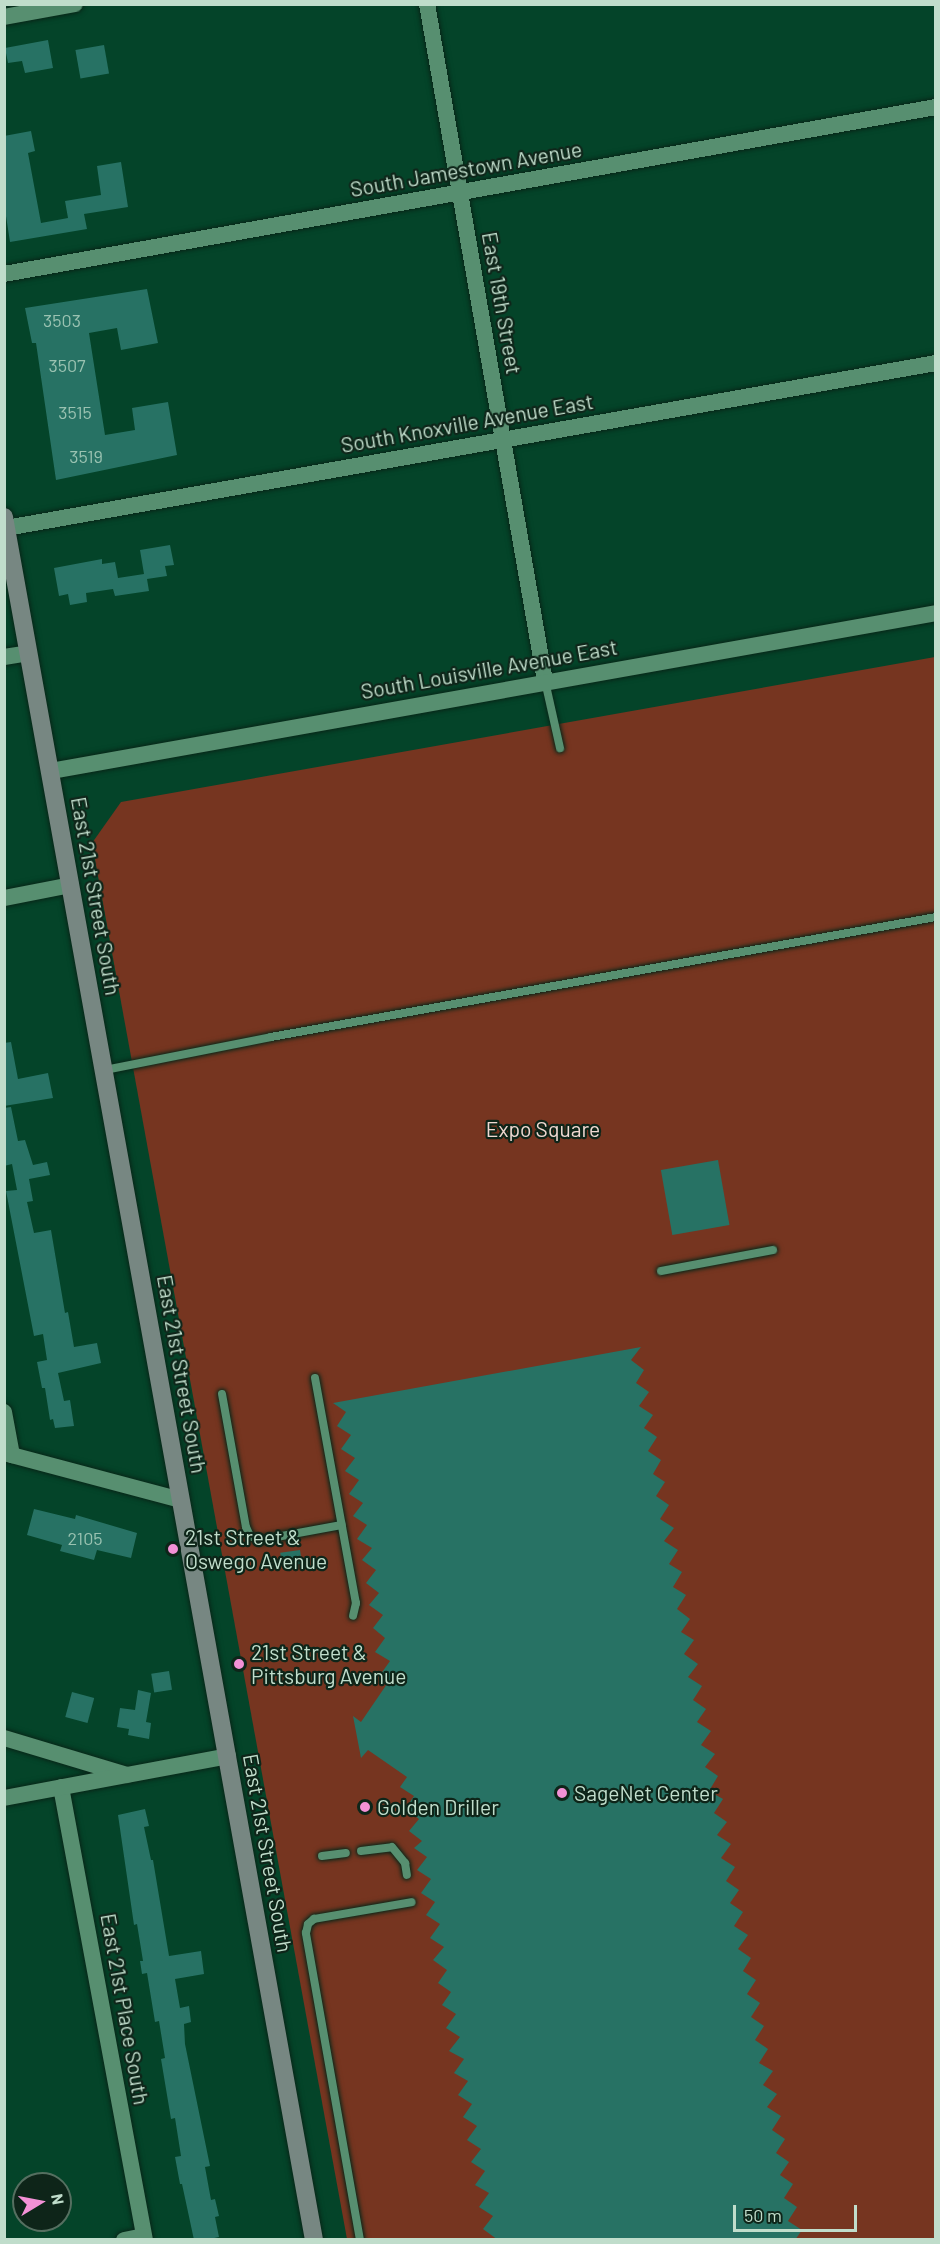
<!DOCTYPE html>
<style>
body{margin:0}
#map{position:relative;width:940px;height:2244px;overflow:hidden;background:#044429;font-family:Barlow,sans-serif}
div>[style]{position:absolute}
.green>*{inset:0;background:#763520}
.building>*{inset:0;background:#277264;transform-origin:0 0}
.roads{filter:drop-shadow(0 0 2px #082618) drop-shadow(0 0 2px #082618)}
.lane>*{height:8px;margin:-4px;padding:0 4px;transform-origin:4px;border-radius:4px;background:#578f70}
.street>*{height:16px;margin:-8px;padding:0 8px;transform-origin:8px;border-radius:8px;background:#578f70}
.secondary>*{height:18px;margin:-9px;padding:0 9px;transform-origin:9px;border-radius:9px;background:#778782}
.dots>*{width:16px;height:16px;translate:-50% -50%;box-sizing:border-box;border:3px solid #0e2519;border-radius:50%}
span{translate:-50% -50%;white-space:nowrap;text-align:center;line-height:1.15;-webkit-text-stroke:4.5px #0e2519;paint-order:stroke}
.number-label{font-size:18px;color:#9ac2b1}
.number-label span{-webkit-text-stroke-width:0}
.street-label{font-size:21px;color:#c0ddcb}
.park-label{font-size:21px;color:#f0d9d2}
.poi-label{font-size:21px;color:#c0ddcb}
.left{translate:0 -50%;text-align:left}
.frame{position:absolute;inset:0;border:6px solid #c0ddcb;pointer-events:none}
.north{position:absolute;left:12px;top:2172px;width:60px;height:60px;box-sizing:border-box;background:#0e2519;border:2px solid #556f60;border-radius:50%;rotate:80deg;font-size:16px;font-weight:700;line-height:24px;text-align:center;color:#c0ddcb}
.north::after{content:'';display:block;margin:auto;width:21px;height:27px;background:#f391d6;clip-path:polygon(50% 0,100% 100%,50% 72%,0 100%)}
.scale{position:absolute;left:733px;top:2205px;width:124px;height:27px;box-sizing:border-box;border:3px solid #c0ddcb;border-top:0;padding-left:8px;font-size:18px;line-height:21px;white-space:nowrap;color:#c0ddcb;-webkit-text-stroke:4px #0e2519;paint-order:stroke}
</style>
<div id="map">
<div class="green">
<i style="clip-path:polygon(935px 657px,935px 2239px,347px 2239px,92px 843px,121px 802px)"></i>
</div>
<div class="building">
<i style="clip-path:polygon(48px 40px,53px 68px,25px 73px,22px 61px,8px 63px,5px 48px)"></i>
<i style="left:104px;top:45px;width:29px;height:29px;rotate:80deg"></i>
<i style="clip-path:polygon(31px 131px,35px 151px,28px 153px,41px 223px,68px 218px,65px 201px,101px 195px,97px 166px,121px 162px,128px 207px,84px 214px,87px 229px,10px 242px,4px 203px,4px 136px)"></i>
<i style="clip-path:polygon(147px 289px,158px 343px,121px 350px,117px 328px,89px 333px,105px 435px,135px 430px,132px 408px,168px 402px,177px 455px,56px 480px,36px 343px,32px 343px,25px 308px)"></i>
<i style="clip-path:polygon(170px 545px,174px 565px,165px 566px,167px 576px,147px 579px,149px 591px,115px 596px,113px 589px,86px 593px,87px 602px,70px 605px,68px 594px,59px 596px,54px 568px,102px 559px,102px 564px,115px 562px,118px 578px,144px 574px,140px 550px)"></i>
<i style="clip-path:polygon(11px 1042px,18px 1079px,48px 1073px,53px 1098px,4px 1106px,4px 1043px)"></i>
<i style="clip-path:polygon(11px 1107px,18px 1141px,25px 1140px,33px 1165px,47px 1162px,50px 1175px,29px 1179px,33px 1201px,27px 1202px,34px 1233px,51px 1230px,65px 1313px,68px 1312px,74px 1347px,97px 1343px,101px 1363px,58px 1373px,64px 1401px,70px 1400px,74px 1426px,55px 1428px,53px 1419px,50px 1420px,45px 1388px,42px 1388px,37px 1362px,47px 1360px,43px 1334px,34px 1336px,6px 1191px,17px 1190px,12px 1164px,4px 1166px,4px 1108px)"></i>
<i style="left:718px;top:1160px;width:66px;height:58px;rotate:80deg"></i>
<i style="clip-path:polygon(641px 1347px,631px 1360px,644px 1370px,636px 1383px,649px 1392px,639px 1406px,653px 1415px,644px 1428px,657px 1437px,648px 1451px,661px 1460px,653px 1474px,665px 1482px,656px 1496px,669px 1505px,660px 1519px,674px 1528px,664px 1541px,678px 1550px,669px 1564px,682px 1572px,673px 1587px,686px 1595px,677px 1609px,690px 1619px,681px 1632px,694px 1640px,684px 1654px,698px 1664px,688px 1677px,702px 1686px,693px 1700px,706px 1709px,697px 1722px,711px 1731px,701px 1745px,715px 1754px,705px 1767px,718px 1776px,709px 1791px,723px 1799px,714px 1813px,727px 1822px,717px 1835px,731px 1844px,721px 1858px,735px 1867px,726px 1881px,739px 1890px,730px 1903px,743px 1912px,734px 1926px,748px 1935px,738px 1949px,751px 1958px,743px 1971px,756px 1980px,747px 1994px,760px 2003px,751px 2017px,764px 2026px,755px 2040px,768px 2049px,759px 2063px,773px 2071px,763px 2085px,777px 2094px,767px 2107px,781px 2116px,772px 2130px,785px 2139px,776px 2153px,789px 2162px,780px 2175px,793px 2184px,784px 2198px,797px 2207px,788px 2221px,802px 2230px,795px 2240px,498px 2240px,483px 2229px,493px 2216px,479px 2207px,489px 2193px,475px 2185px,485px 2171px,471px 2162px,481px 2149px,467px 2140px,477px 2126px,463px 2117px,472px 2104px,458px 2095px,468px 2081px,454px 2073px,464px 2059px,449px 2051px,460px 2037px,446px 2028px,456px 2014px,442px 2005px,451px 1992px,438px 1983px,447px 1970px,433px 1960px,444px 1947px,430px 1938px,440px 1924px,426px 1915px,435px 1902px,421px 1893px,431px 1879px,417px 1870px,427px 1857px,414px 1848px,422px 1841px,409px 1831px,419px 1819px,405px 1809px,414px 1796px,400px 1787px,407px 1777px,368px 1750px,361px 1758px,353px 1716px,361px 1722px,389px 1681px,380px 1675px,390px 1661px,375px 1652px,385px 1638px,373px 1628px,383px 1615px,369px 1605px,379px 1593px,366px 1583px,376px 1570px,362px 1560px,372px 1548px,357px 1539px,367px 1525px,353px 1516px,363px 1503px,349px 1494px,359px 1480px,345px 1471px,355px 1458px,341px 1449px,351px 1435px,337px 1426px,346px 1412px,333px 1403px)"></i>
<i style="clip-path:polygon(34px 1509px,75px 1519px,76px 1515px,137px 1533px,131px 1558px,97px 1550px,94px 1560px,60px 1551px,62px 1545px,27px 1535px)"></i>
<i style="left:300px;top:1550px;width:14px;height:20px;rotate:82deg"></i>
<i style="left:169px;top:1671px;width:19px;height:18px;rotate:81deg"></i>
<i style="clip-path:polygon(138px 1690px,151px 1693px,146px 1722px,151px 1723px,149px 1739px,128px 1735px,129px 1729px,117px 1727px,120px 1708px,135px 1710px)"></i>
<i style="left:72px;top:1692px;width:23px;height:26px;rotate:15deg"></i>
<i style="clip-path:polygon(145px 1809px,149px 1826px,144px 1827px,151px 1860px,153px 1860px,169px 1956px,201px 1951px,204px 1974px,175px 1979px,180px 2008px,189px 2006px,191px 2022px,184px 2024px,185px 2044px,210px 2166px,205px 2167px,211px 2200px,215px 2199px,219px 2216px,215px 2217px,219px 2237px,205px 2240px,194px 2240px,182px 2184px,180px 2184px,175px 2157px,181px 2156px,175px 2118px,171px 2119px,161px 2059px,165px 2058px,159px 2021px,155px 2022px,147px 1973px,142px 1974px,140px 1961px,143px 1961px,137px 1924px,134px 1925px,118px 1815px)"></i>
</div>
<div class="roads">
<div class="lane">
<i style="left:545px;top:681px;width:69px;rotate:77.4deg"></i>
<i style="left:105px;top:1070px;width:169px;rotate:-11.2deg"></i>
<i style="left:271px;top:1037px;width:676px;rotate:-10.23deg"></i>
<i style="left:661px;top:1271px;width:114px;rotate:-10.6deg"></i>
<i style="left:315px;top:1378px;width:229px;rotate:79.7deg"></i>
<i style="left:356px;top:1603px;width:13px;rotate:103deg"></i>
<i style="left:222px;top:1394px;width:135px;rotate:79.8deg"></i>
<i style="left:246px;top:1527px;width:10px;rotate:66deg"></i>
<i style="left:250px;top:1536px;width:11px;rotate:22deg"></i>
<i style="left:260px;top:1540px;width:83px;rotate:-10.4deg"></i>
<i style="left:361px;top:1851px;width:31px;rotate:-7deg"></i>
<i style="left:392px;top:1847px;width:21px;rotate:51deg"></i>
<i style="left:405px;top:1863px;width:12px;rotate:81deg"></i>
<i style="left:322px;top:1856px;width:24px;rotate:-7deg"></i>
<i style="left:360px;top:2240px;width:312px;rotate:-100deg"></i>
<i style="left:306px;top:1933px;width:9px;rotate:-77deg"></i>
<i style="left:308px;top:1924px;width:8px;rotate:-40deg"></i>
<i style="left:314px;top:1919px;width:99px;rotate:-9.8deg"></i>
</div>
<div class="street">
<i style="left:427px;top:4px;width:687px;rotate:80.11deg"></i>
<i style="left:4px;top:17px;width:72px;rotate:-10.4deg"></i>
<i style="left:4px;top:274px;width:947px;rotate:-10.16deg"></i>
<i style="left:6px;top:528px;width:945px;rotate:-10.06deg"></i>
<i style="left:4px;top:657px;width:25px;rotate:-9deg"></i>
<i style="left:51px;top:771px;width:899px;rotate:-10.12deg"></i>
<i style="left:4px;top:898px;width:68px;rotate:-11deg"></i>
<i style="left:4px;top:1412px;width:44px;rotate:79.5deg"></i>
<i style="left:4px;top:1453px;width:183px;rotate:14.9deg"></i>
<i style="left:4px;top:1738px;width:128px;rotate:16.7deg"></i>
<i style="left:61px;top:1787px;width:461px;rotate:79.5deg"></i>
<i style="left:4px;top:1798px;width:228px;rotate:-10.6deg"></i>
<i style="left:124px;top:2240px;width:20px;rotate:-11deg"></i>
</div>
<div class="secondary">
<i style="left:4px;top:517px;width:1751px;rotate:79.8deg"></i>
</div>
</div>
<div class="dots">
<i style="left:173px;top:1549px;background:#f391d6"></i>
<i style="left:239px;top:1664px;background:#f391d6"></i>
<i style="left:562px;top:1793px;background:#f391d6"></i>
<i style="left:365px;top:1807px;background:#f391d6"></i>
</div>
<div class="number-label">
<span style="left:62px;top:320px">3503</span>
<span style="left:67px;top:365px">3507</span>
<span style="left:75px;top:412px">3515</span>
<span style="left:86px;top:456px">3519</span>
<span style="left:85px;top:1538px">2105</span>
</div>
<div class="street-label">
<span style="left:466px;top:169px;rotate:-10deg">South Jamestown Avenue</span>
<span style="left:502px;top:303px;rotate:80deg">East 19th Street</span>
<span style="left:467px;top:423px;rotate:-10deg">South Knoxville Avenue East</span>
<span style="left:489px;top:669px;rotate:-10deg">South Louisville Avenue East</span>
<span style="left:96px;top:896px;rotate:80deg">East 21st Street South</span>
<span style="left:182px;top:1374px;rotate:80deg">East 21st Street South</span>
<span style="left:268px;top:1853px;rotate:80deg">East 21st Street South</span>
<span style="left:125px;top:2009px;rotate:80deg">East 21st Place South</span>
</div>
<div class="park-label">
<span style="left:543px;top:1129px">Expo Square</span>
</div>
<div class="poi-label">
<span class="left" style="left:185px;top:1549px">21st Street &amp;<br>Oswego Avenue</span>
<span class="left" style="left:251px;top:1664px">21st Street &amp;<br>Pittsburg Avenue</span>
<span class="left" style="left:574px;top:1793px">SageNet Center</span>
<span class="left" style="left:377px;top:1807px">Golden Driller</span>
</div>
<div class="frame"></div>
<div class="north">N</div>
<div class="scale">50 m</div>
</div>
